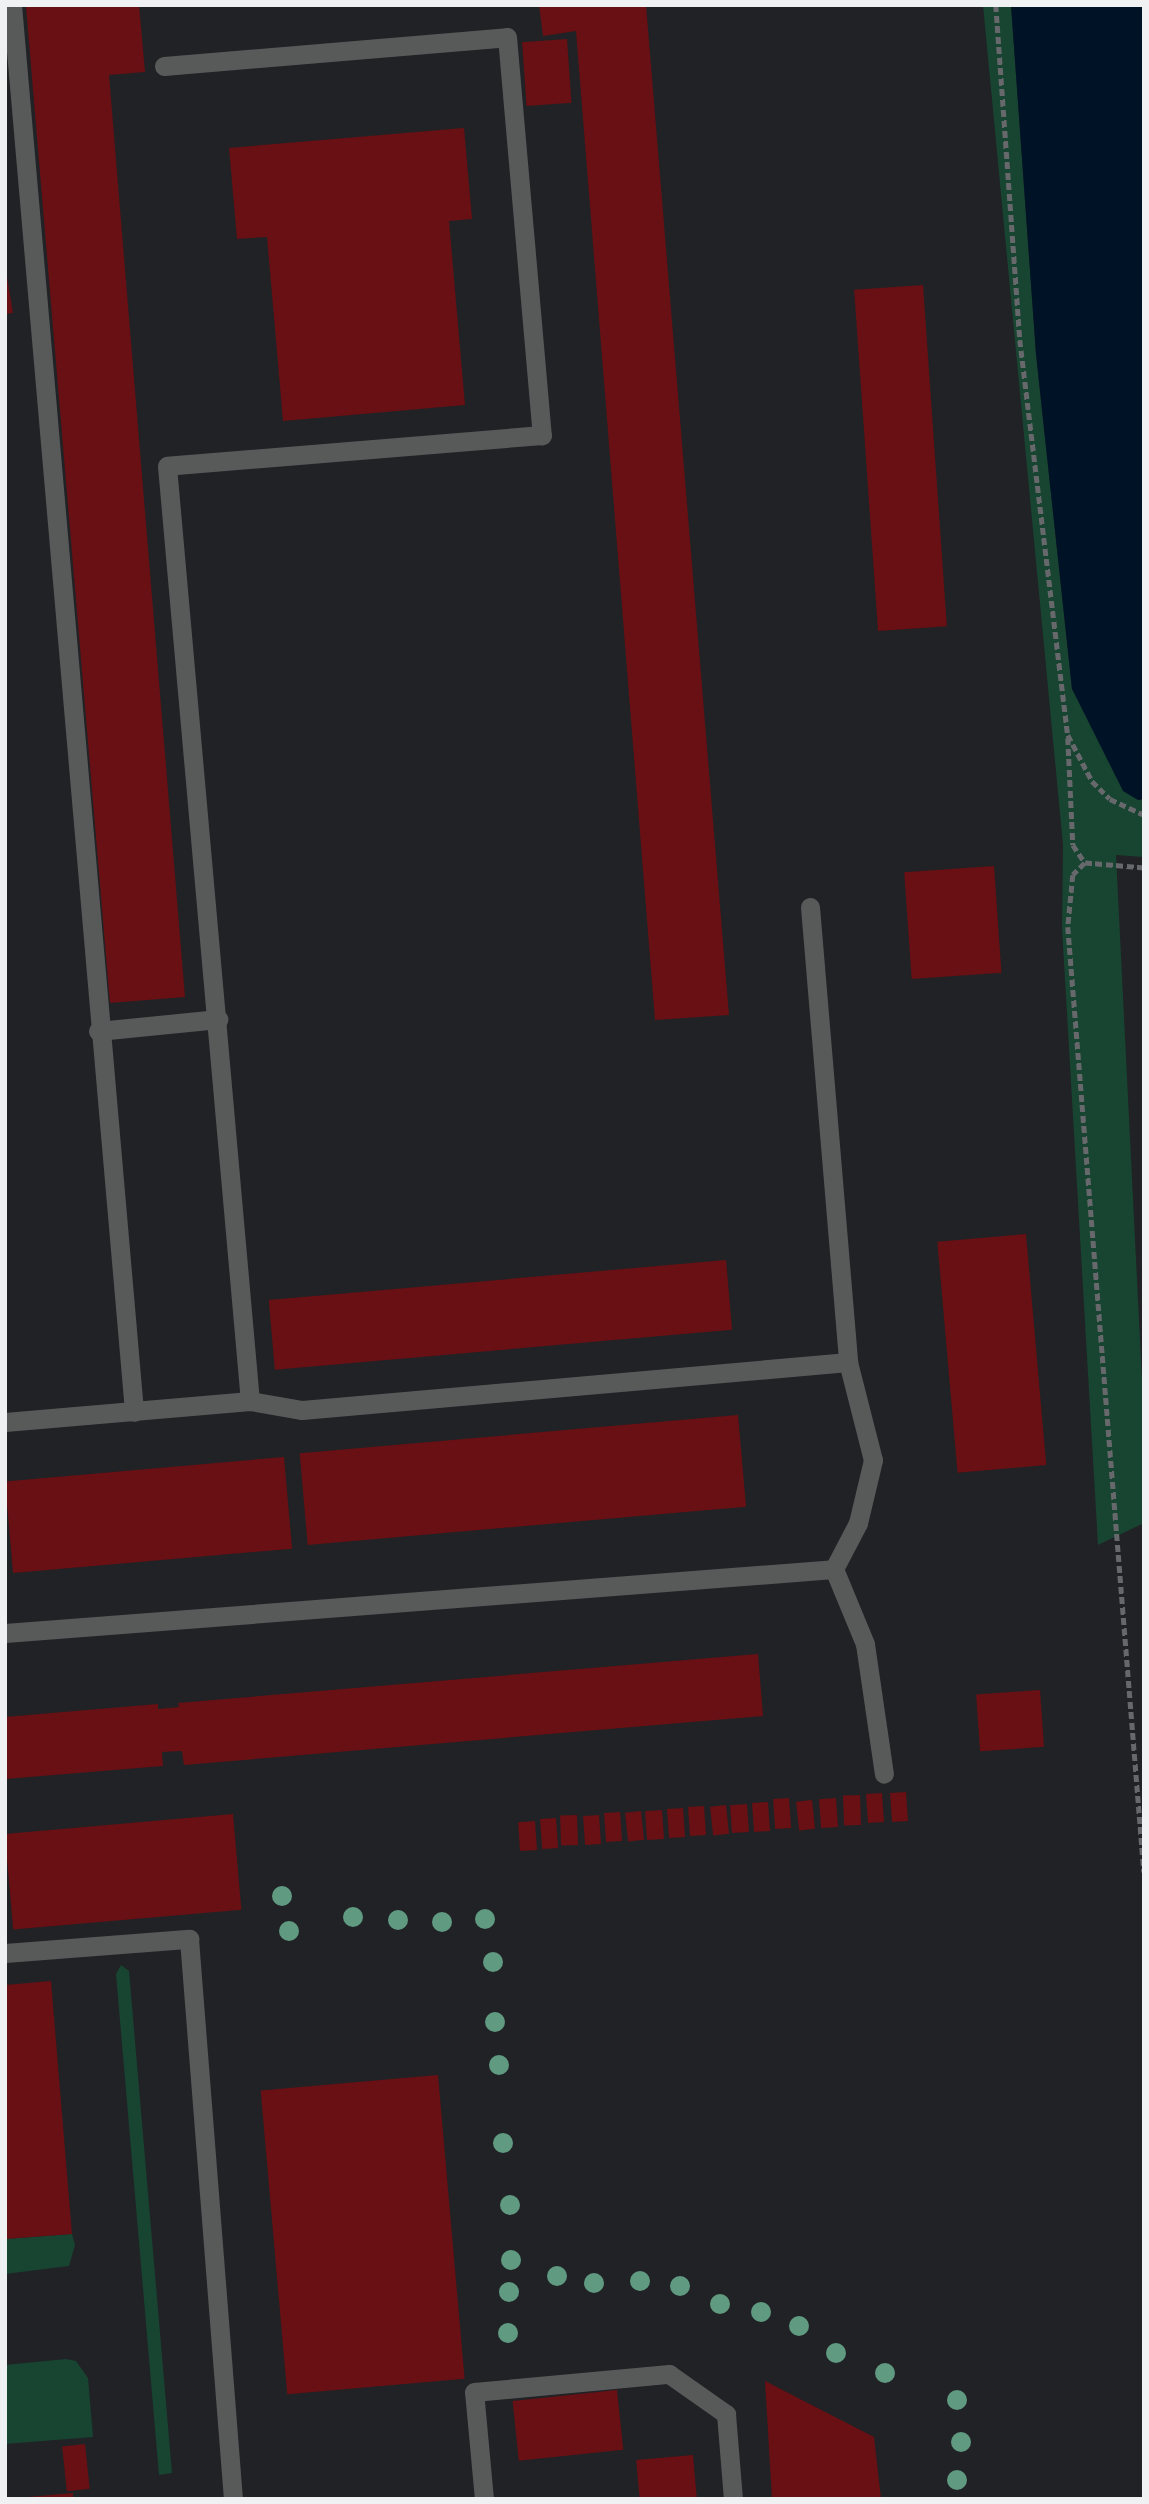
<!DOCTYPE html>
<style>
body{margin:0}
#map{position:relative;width:1149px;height:2504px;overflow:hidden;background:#212225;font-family:Lora,serif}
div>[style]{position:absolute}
.green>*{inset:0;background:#184432}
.water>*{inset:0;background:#001326}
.building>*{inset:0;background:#681014;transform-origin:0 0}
.path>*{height:4.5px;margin-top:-2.25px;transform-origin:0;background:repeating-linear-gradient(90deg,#67686b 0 7px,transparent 0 10.5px)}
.service>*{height:19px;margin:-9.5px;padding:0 9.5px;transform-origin:9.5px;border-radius:9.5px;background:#585a5a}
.trees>*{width:20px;height:20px;margin:-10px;border-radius:50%;background:#5f9a81}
span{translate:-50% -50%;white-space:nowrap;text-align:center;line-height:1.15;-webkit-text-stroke:6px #0b0c0d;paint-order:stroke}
.frame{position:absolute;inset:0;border:7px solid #f0f1f3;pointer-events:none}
</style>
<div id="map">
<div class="green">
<i style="clip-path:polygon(983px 5px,1011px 5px,1036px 354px,1072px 689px,1138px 800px,1144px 799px,1144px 857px,1116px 855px,1144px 1421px,1144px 1523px,1098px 1545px,1062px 928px,1063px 845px)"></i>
<i style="clip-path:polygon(121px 1965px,129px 1971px,172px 2473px,159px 2475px,116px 1974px)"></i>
<i style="clip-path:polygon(72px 2234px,75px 2245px,69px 2266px,5px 2274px,5px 2239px)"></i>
<i style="clip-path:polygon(66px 2359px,76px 2361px,88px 2378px,93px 2437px,5px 2444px,5px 2365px)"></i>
</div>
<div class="water">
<i style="clip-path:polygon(1011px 5px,1144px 5px,1144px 799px,1138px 800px,1123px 791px,1072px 689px,1036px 354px)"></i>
</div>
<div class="building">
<i style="clip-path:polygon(139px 5px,145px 72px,109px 75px,185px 997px,110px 1003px,26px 7px)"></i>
<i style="clip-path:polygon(539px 5px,646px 5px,729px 1015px,655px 1020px,576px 31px,543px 36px)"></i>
<i style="left:567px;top:39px;width:64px;height:45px;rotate:86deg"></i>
<i style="clip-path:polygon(464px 128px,472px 219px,449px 221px,465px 405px,283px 421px,267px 237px,237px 239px,229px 148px)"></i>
<i style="clip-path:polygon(5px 265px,13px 313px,5px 314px)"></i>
<i style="left:923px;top:285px;width:342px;height:69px;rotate:86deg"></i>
<i style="left:994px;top:866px;width:107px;height:90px;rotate:86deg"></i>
<i style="left:1026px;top:1234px;width:232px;height:89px;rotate:85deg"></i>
<i style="left:726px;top:1260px;width:70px;height:459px;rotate:85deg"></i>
<i style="left:738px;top:1415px;width:92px;height:440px;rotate:85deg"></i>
<i style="left:284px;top:1457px;width:92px;height:280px;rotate:85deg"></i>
<i style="clip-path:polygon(758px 1654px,763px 1716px,184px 1765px,182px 1751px,162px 1752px,163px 1766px,5px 1779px,5px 1717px,158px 1704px,158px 1709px,179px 1707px,178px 1703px)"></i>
<i style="left:1040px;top:1690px;width:57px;height:64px;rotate:86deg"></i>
<i style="left:906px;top:1792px;width:29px;height:16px;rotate:86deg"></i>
<i style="left:882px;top:1793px;width:29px;height:16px;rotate:86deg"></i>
<i style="left:860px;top:1795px;width:30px;height:17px;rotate:88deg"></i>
<i style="left:789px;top:1798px;width:30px;height:16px;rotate:86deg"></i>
<i style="left:836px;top:1798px;width:29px;height:17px;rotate:86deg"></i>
<i style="left:812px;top:1800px;width:29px;height:16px;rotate:84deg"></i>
<i style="left:768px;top:1802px;width:29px;height:16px;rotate:86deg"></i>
<i style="left:747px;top:1804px;width:28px;height:17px;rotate:86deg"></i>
<i style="left:726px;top:1805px;width:29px;height:16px;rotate:84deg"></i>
<i style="left:704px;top:1806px;width:29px;height:16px;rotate:86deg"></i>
<i style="left:683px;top:1808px;width:29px;height:16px;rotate:86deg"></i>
<i style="left:662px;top:1810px;width:29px;height:17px;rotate:86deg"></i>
<i style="left:641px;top:1811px;width:29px;height:16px;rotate:84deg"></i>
<i style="left:620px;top:1812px;width:29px;height:16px;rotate:86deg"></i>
<i style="left:233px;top:1814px;width:96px;height:229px;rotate:85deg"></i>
<i style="left:577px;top:1815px;width:30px;height:17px;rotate:88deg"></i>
<i style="left:599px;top:1815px;width:29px;height:16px;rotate:86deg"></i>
<i style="left:556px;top:1818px;width:30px;height:16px;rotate:86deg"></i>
<i style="left:535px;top:1821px;width:29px;height:17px;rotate:86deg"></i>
<i style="clip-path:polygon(51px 1981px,72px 2234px,5px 2239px,5px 1985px)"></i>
<i style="left:438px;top:2075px;width:305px;height:178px;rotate:85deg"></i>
<i style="clip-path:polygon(765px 2381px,874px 2437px,881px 2499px,772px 2499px)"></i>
<i style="left:617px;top:2390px;width:60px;height:105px;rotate:84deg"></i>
<i style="left:85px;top:2444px;width:45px;height:23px;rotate:84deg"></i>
<i style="left:693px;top:2455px;width:44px;height:57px;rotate:85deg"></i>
<i style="clip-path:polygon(73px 2493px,73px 2499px,28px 2499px,28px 2497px)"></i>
</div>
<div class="path">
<i style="left:996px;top:5px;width:336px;rotate:85.9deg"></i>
<i style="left:1020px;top:340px;width:398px;rotate:83.1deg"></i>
<i style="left:1068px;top:735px;width:52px;rotate:62.4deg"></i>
<i style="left:1092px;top:781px;width:25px;rotate:45deg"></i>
<i style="left:1110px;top:799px;width:38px;rotate:25deg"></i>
<i style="left:1068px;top:738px;width:107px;rotate:87.3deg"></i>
<i style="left:1073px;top:845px;width:22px;rotate:56deg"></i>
<i style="left:1144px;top:868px;width:59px;rotate:-175.2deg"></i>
<i style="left:1085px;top:863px;width:17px;rotate:135deg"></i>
<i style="left:1073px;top:875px;width:52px;rotate:95.5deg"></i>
<i style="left:1068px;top:927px;width:948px;rotate:85.4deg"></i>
</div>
<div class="service">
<i style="left:12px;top:5px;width:1412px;rotate:85.04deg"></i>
<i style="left:164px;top:66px;width:344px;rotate:-4.8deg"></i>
<i style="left:507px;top:37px;width:400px;rotate:85deg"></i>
<i style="left:542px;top:435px;width:376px;rotate:175.3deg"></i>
<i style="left:167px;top:466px;width:939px;rotate:84.93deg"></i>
<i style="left:810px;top:907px;width:457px;rotate:85.2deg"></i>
<i style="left:848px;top:1362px;width:101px;rotate:75.7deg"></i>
<i style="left:873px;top:1460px;width:65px;rotate:103.4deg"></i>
<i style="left:858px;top:1523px;width:52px;rotate:117.6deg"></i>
<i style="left:834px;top:1569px;width:81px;rotate:67.5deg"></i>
<i style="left:865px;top:1644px;width:131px;rotate:81.7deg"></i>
<i style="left:98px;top:1031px;width:121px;rotate:-5.7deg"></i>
<i style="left:5px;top:1422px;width:246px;rotate:-4.9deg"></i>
<i style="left:250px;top:1401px;width:53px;rotate:9.8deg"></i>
<i style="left:302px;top:1410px;width:548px;rotate:-5.02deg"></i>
<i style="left:5px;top:1633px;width:831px;rotate:-4.41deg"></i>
<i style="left:5px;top:1953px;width:185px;rotate:-4.4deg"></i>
<i style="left:189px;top:1939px;width:562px;rotate:85.51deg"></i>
<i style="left:484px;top:2499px;width:107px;rotate:-95.3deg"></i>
<i style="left:474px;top:2392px;width:196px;rotate:-5.3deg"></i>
<i style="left:669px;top:2374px;width:70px;rotate:35.1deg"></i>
<i style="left:726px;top:2414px;width:85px;rotate:85.3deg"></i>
</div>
<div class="trees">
<i style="left:282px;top:1896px"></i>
<i style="left:353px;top:1917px"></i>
<i style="left:485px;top:1919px"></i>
<i style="left:398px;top:1920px"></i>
<i style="left:442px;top:1922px"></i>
<i style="left:289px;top:1931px"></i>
<i style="left:493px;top:1962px"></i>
<i style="left:495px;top:2022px"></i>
<i style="left:499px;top:2065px"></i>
<i style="left:503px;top:2143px"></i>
<i style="left:510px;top:2205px"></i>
<i style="left:511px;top:2260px"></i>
<i style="left:557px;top:2276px"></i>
<i style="left:640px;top:2281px"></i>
<i style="left:594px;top:2283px"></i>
<i style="left:680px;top:2286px"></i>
<i style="left:509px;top:2292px"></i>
<i style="left:720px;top:2304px"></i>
<i style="left:761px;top:2312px"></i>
<i style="left:799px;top:2326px"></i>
<i style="left:508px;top:2333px"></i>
<i style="left:836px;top:2353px"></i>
<i style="left:885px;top:2373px"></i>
<i style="left:957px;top:2400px"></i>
<i style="left:961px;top:2442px"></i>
<i style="left:957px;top:2480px"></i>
</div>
<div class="frame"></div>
</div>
